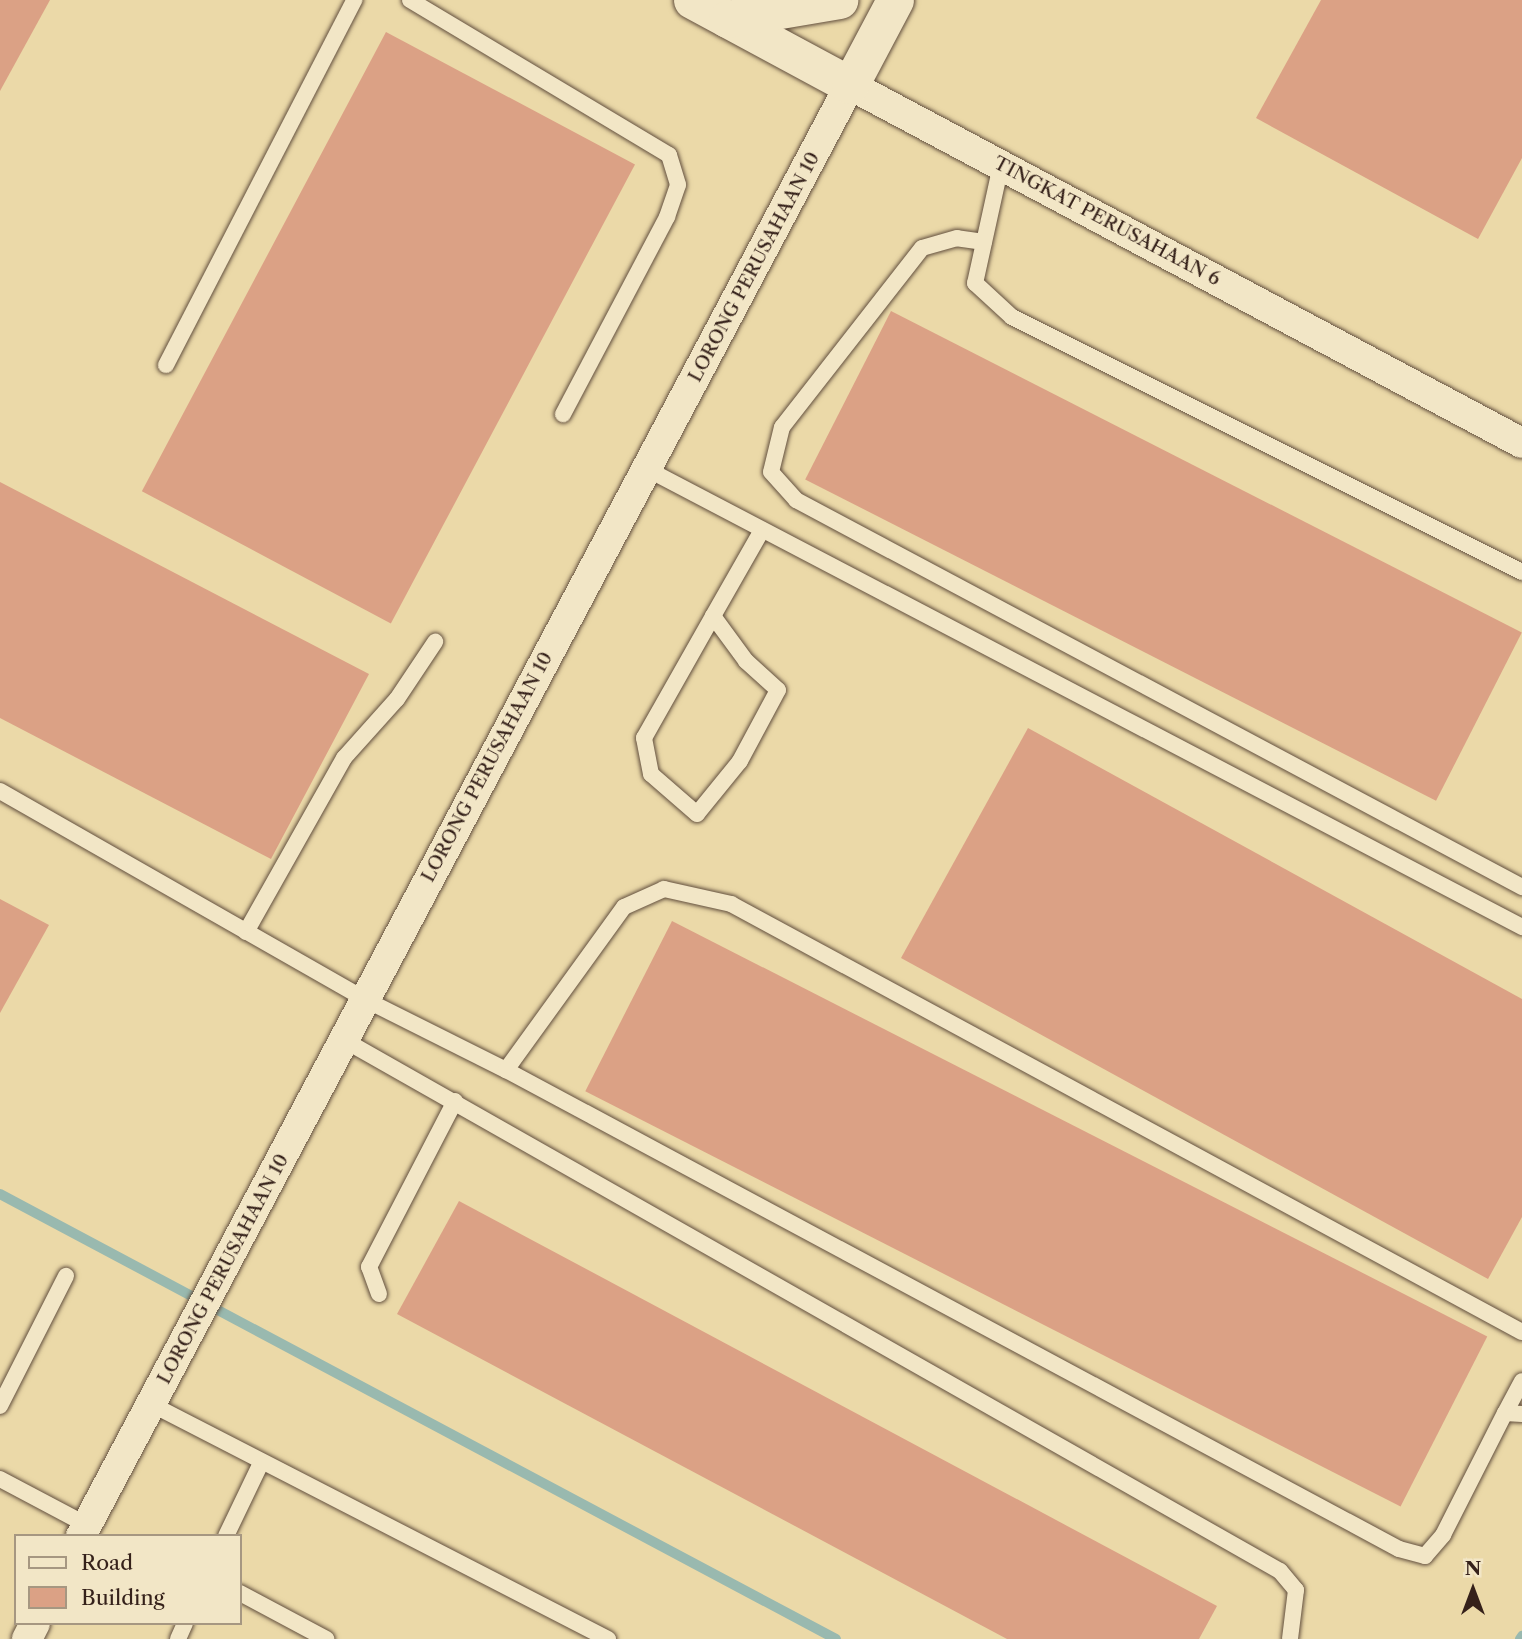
<!DOCTYPE html>
<style>
body{margin:0}
#map{position:relative;width:1522px;height:1639px;overflow:hidden;background:#ebd9a8;font-family:"Libre Caslon Text",serif}
div>[style]{position:absolute}
.stream>*{height:10px;margin:-5px;padding:0 5px;transform-origin:5px;border-radius:5px;background:#99b9af}
.building>*{inset:0;background:#dba185;transform-origin:0 0}
.roads{filter:drop-shadow(0 0 2px #624f3e) drop-shadow(0 0 2px #624f3e)}
.service>*{height:16px;margin:-8px;padding:0 8px;transform-origin:8px;border-radius:8px;background:#f2e6c6}
.minor>*{height:30px;margin:-15px;padding:0 15px;transform-origin:15px;border-radius:15px;background:#f2e6c6}
.tertiary>*{height:37px;margin:-18.5px;padding:0 18.5px;transform-origin:18.5px;border-radius:18.5px;background:#f2e6c6}
span{translate:-50% -50%;white-space:nowrap;text-align:center;line-height:1.15;-webkit-text-stroke:6px #f2e6c6;paint-order:stroke}
.street-label{font-size:19px;color:#35211a}
.legend{position:absolute;left:14px;top:1534px;width:228px;height:91px;box-sizing:border-box;background:#f2e6c6;border:2px solid #a69781;margin:0;padding:9px 12px;list-style:none;font-size:21px;color:#35211a}
.legend li{display:flex;align-items:center;gap:14px;height:35px}
.legend b{width:35px;border:2px solid #a69781}
.north{position:absolute;left:1438px;top:1555px;width:70px;height:70px;-webkit-text-stroke:5px #f2e6c6;paint-order:stroke;rotate:0deg;font-size:19px;font-weight:700;line-height:28px;text-align:center;color:#35211a}
.north::after{content:'';display:block;margin:auto;width:24px;height:32px;background:#35211a;clip-path:polygon(50% 0,100% 100%,50% 72%,0 100%)}
</style>
<div id="map">
<div class="stream">
<i style="left:0;top:1194px;width:947px;rotate:28.03deg"></i>
<i style="left:1520px;top:1639px;width:4px;rotate:-56deg"></i>
</div>
<div class="building">
<i style="clip-path:polygon(0 0,50px 0,0 91px)"></i>
<i style="clip-path:polygon(1321px 0,1522px 0,1522px 158px,1478px 239px,1256px 118px)"></i>
<i style="left:386px;top:32px;width:282px;height:520px;rotate:28deg"></i>
<i style="left:891px;top:311px;width:708px;height:189px;rotate:27deg"></i>
<i style="clip-path:polygon(0 482px,369px 674px,271px 859px,0 718px)"></i>
<i style="clip-path:polygon(1028px 728px,1522px 999px,1522px 1217px,1488px 1279px,901px 958px)"></i>
<i style="clip-path:polygon(0 899px,49px 925px,0 1013px)"></i>
<i style="left:672px;top:921px;width:915px;height:191px;rotate:27deg"></i>
<i style="clip-path:polygon(459px 1201px,1217px 1606px,1199px 1639px,1007px 1639px,397px 1314px)"></i>
</div>
<div class="roads">
<div class="service">
<i style="left:410px;top:0;width:302px;rotate:30.9deg"></i>
<i style="left:669px;top:155px;width:31px;rotate:73deg"></i>
<i style="left:678px;top:185px;width:34px;rotate:109deg"></i>
<i style="left:667px;top:217px;width:223px;rotate:117.8deg"></i>
<i style="left:1001px;top:165px;width:121px;rotate:102.4deg"></i>
<i style="left:975px;top:283px;width:50px;rotate:42.6deg"></i>
<i style="left:1012px;top:317px;width:570px;rotate:26.57deg"></i>
<i style="left:984px;top:242px;width:27px;rotate:-172deg"></i>
<i style="left:957px;top:238px;width:36px;rotate:164deg"></i>
<i style="left:922px;top:248px;width:227px;rotate:128deg"></i>
<i style="left:782px;top:427px;width:46px;rotate:103.7deg"></i>
<i style="left:771px;top:472px;width:38px;rotate:48deg"></i>
<i style="left:796px;top:500px;width:823px;rotate:28.06deg"></i>
<i style="left:166px;top:365px;width:411px;rotate:-62.7deg"></i>
<i style="left:647px;top:469px;width:988px;rotate:27.63deg"></i>
<i style="left:713px;top:616px;width:56px;rotate:53.7deg"></i>
<i style="left:746px;top:661px;width:43px;rotate:42.2deg"></i>
<i style="left:778px;top:690px;width:81px;rotate:118.2deg"></i>
<i style="left:740px;top:761px;width:68px;rotate:129.1deg"></i>
<i style="left:697px;top:814px;width:61px;rotate:-139deg"></i>
<i style="left:651px;top:774px;width:37px;rotate:-101deg"></i>
<i style="left:644px;top:738px;width:140px;rotate:-60.5deg"></i>
<i style="left:713px;top:616px;width:99px;rotate:-60.3deg"></i>
<i style="left:0;top:791px;width:419px;rotate:29.7deg"></i>
<i style="left:364px;top:999px;width:159px;rotate:26.6deg"></i>
<i style="left:506px;top:1070px;width:201px;rotate:-54.1deg"></i>
<i style="left:624px;top:907px;width:44px;rotate:-24.2deg"></i>
<i style="left:664px;top:889px;width:69px;rotate:12.6deg"></i>
<i style="left:731px;top:904px;width:899px;rotate:28.42deg"></i>
<i style="left:246px;top:932px;width:200px;rotate:-60.6deg"></i>
<i style="left:344px;top:758px;width:79px;rotate:-48.1deg"></i>
<i style="left:397px;top:699px;width:69px;rotate:-56.3deg"></i>
<i style="left:344px;top:1040px;width:1076px;rotate:29.57deg"></i>
<i style="left:1280px;top:1571px;width:25px;rotate:50deg"></i>
<i style="left:1296px;top:1590px;width:49px;rotate:97deg"></i>
<i style="left:506px;top:1070px;width:1013px;rotate:28.21deg"></i>
<i style="left:1399px;top:1549px;width:27px;rotate:15deg"></i>
<i style="left:1425px;top:1556px;width:28px;rotate:-49deg"></i>
<i style="left:1443px;top:1535px;width:137px;rotate:-63.1deg"></i>
<i style="left:1505px;top:1413px;width:17px;rotate:3deg"></i>
<i style="left:379px;top:1294px;width:29px;rotate:-110deg"></i>
<i style="left:369px;top:1267px;width:187px;rotate:-62.6deg"></i>
<i style="left:151px;top:1404px;width:514px;rotate:27.21deg"></i>
<i style="left:0;top:1406px;width:146px;rotate:-63.1deg"></i>
<i style="left:1505px;top:1413px;width:36px;rotate:-62deg"></i>
<i style="left:0;top:1479px;width:98px;rotate:27.9deg"></i>
<i style="left:226px;top:1536px;width:81px;rotate:-64.4deg"></i>
<i style="left:240px;top:1593px;width:98px;rotate:28.1deg"></i>
<i style="left:178px;top:1639px;width:17px;rotate:-66deg"></i>
</div>
<div class="minor">
<i style="left:81px;top:1536px;width:1642px;rotate:-62.08deg"></i>
<i style="left:850px;top:85px;width:761px;rotate:28.05deg"></i>
<i style="left:27px;top:1639px;width:18px;rotate:-63deg"></i>
</div>
<div class="tertiary">
<i style="left:692px;top:0;width:179px;rotate:28.3deg"></i>
<i style="left:850px;top:85px;width:96px;rotate:-62.1deg"></i>
<i style="left:727px;top:19px;width:114px;rotate:-9.6deg"></i>
</div>
</div>
<div class="street-label">
<span style="left:1107px;top:221px;rotate:28deg">TINGKAT PERUSAHAAN 6</span>
<span style="left:754px;top:267px;rotate:-62deg">LORONG PERUSAHAAN 10</span>
<span style="left:487px;top:767px;rotate:-62deg">LORONG PERUSAHAAN 10</span>
<span style="left:223px;top:1269px;rotate:-62deg">LORONG PERUSAHAAN 10</span>
</div>
<ul class="legend">
<li><b style="height:9px;background:#f2e6c6"></b>Road</li>
<li><b style="height:19px;background:#dba185"></b>Building</li>
</ul>
<div class="north">N</div>
</div>
